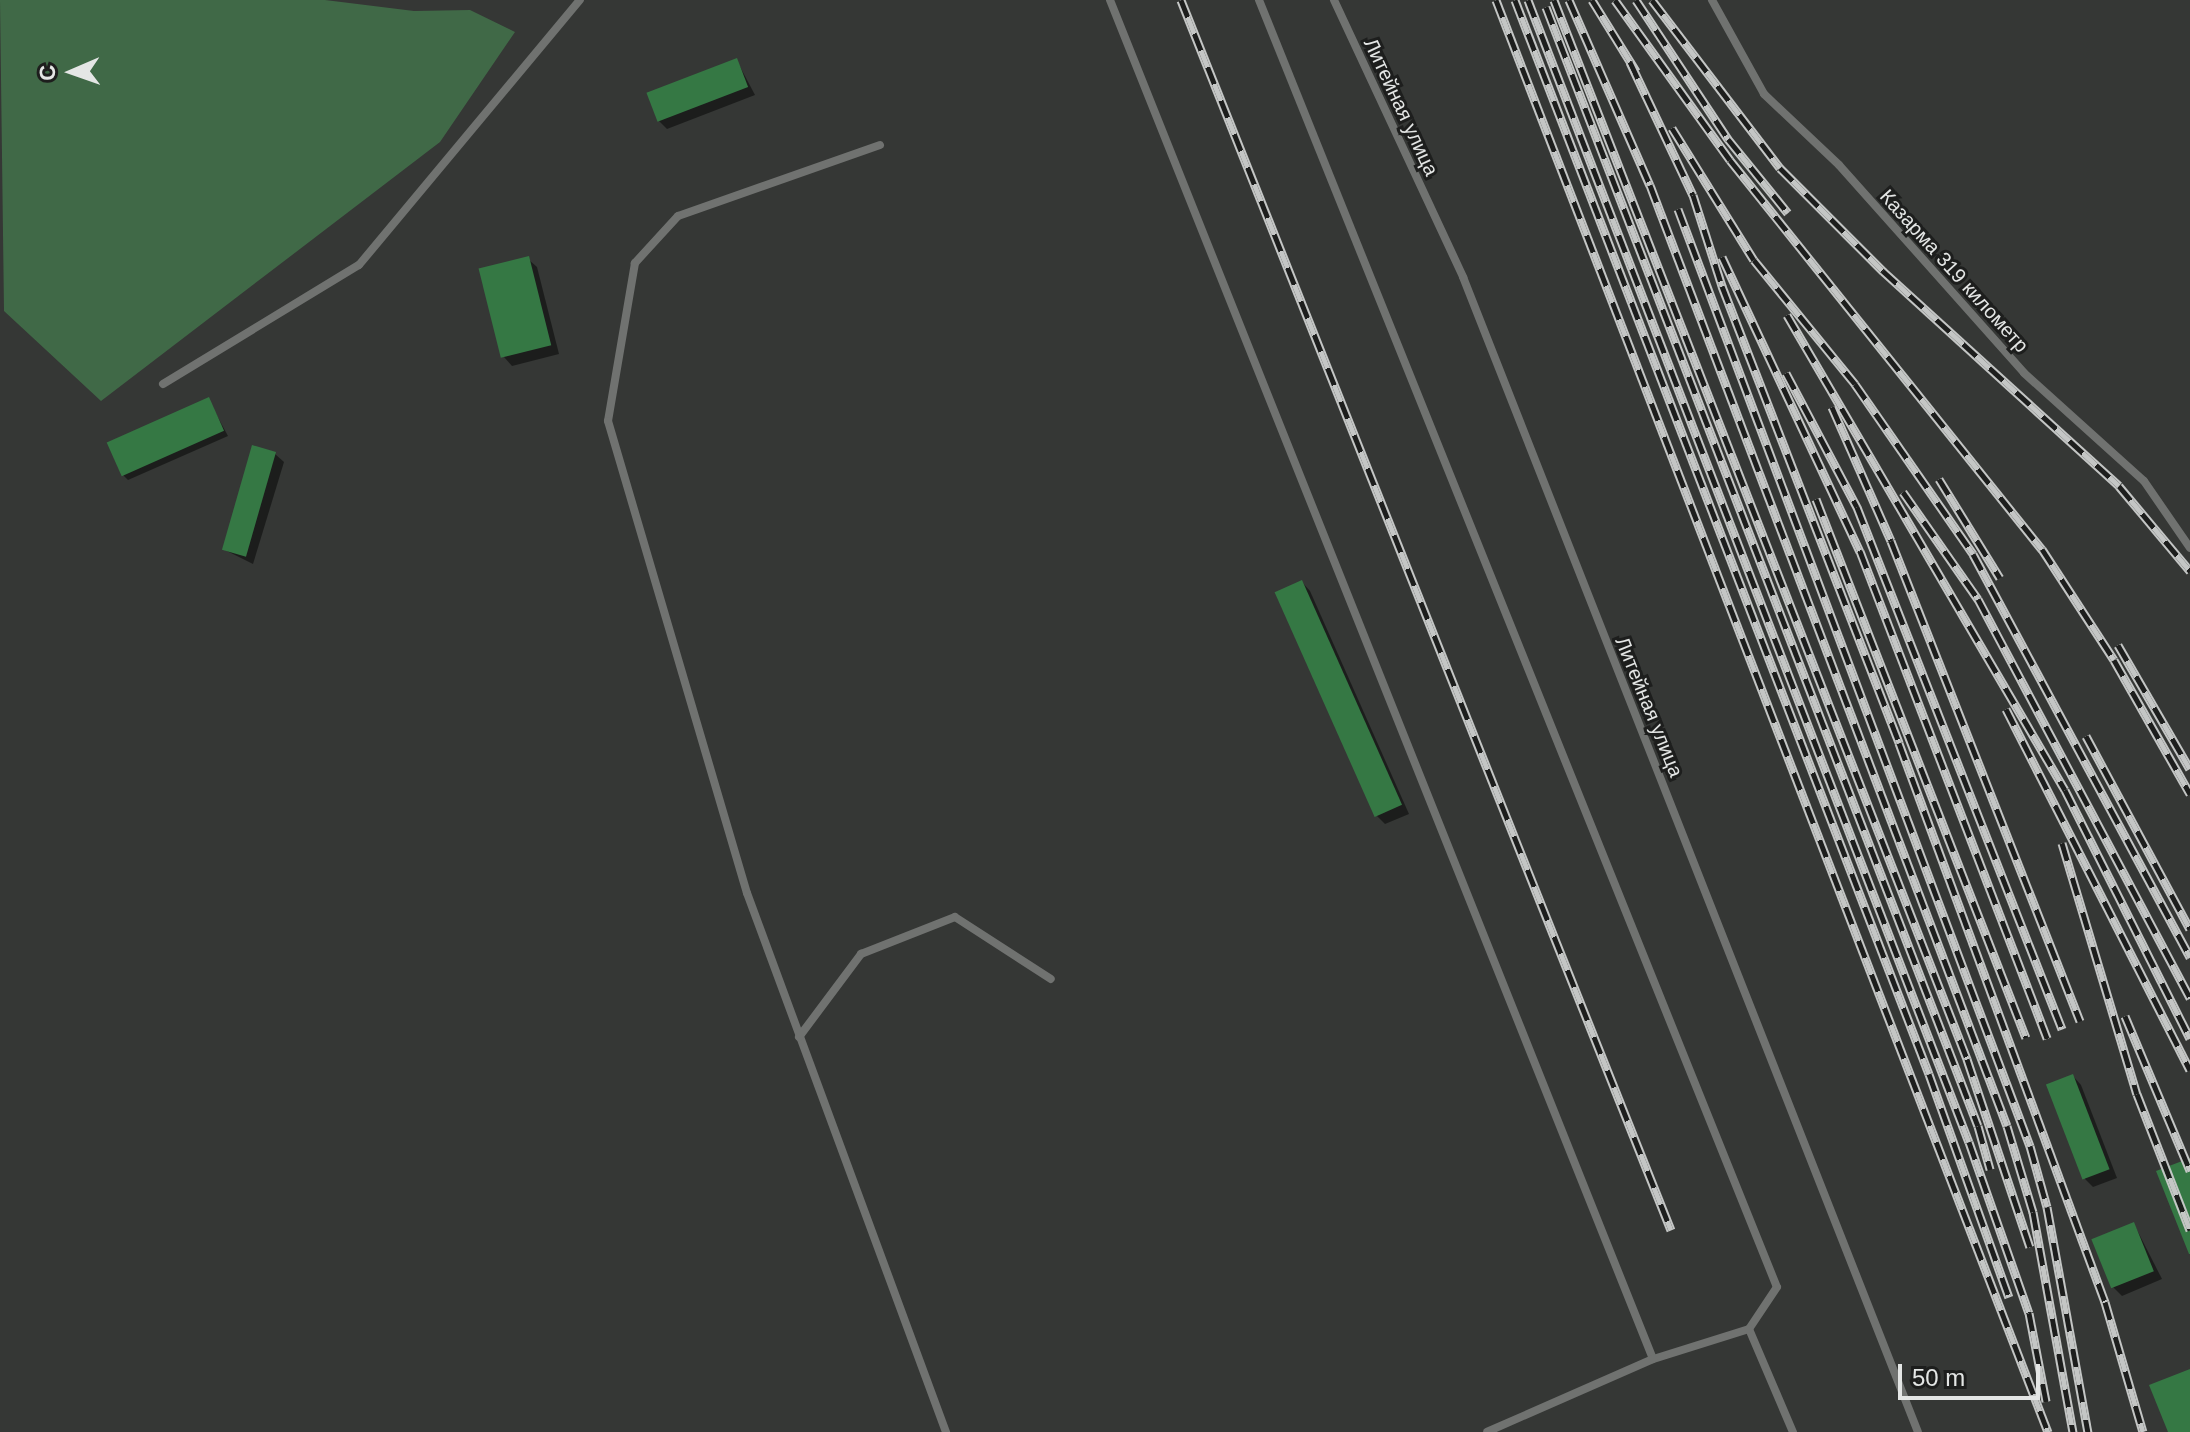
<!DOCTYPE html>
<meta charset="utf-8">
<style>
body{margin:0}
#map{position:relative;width:2190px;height:1432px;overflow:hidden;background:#353735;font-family:Arial,sans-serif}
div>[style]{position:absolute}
.green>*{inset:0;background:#406947}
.shadow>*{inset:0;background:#0007}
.building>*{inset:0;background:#357844;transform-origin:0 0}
.lane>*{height:8px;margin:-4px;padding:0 4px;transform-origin:4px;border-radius:4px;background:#707270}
.rail>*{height:9px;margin-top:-4.5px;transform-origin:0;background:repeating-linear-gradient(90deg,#1d1e1d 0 18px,#c4c6c5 0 36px);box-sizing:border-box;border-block:2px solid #c4c6c5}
span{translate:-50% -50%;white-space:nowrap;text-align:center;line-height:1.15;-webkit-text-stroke:6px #1d1e1d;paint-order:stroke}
.street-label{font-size:20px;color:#e4e6e5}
.north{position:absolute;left:32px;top:32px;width:80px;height:80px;-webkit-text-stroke:6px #1d1e1d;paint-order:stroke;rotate:268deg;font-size:22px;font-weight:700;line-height:32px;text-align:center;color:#e4e6e5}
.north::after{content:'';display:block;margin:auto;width:28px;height:36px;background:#e4e6e5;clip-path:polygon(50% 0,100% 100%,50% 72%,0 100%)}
.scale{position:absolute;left:1898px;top:1364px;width:142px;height:36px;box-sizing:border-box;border:4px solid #e4e6e5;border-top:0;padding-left:10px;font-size:24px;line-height:28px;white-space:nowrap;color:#e4e6e5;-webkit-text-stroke:6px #1d1e1d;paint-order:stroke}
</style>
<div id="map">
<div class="green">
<i style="clip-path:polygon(0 0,325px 0,414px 11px,470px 10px,515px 32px,440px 142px,101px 401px,4px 311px)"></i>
</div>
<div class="shadow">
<i style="clip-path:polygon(737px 61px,755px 95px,667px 129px,658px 120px)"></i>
<i style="clip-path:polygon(528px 259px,537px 267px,559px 354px,512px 366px,504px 357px)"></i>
<i style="clip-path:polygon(208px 399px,228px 436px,128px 480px,123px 475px)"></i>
<i style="clip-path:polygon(275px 454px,284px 462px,253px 564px,223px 549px)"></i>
<i style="clip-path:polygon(1302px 582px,1310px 591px,1409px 814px,1385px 824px,1377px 816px)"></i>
<i style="clip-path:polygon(2073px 1076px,2081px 1085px,2117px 1178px,2093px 1187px,2085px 1179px)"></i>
<i style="clip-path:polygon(2134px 1224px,2162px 1279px,2122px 1296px,2113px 1287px)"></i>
</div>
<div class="building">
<i style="left:737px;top:58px;width:31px;height:97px;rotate:69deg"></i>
<i style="left:529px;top:256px;width:92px;height:52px;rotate:76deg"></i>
<i style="left:209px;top:397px;width:37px;height:112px;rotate:66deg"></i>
<i style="left:252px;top:445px;width:25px;height:109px;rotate:16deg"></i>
<i style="left:1302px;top:580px;width:246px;height:30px;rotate:66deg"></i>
<i style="left:2073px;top:1074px;width:102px;height:29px;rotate:69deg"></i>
<i style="clip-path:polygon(2190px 1158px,2190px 1254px,2189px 1254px,2156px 1171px)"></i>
<i style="left:2134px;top:1222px;width:53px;height:46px;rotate:68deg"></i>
<i style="clip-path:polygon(2190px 1369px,2190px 1432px,2168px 1432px,2149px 1385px)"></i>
</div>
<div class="lane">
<i style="left:1110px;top:0;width:1463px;rotate:68.22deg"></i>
<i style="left:1259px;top:0;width:1387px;rotate:68.08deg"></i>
<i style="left:1777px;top:1287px;width:50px;rotate:123.7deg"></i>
<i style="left:1749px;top:1329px;width:101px;rotate:162.6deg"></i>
<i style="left:1653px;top:1359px;width:181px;rotate:156.3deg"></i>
<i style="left:1334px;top:0;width:306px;rotate:65deg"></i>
<i style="left:1463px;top:277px;width:1241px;rotate:68.5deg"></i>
<i style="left:1712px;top:0;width:107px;rotate:61deg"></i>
<i style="left:1764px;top:94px;width:103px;rotate:43.4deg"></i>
<i style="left:1839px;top:165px;width:278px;rotate:48.3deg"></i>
<i style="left:2024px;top:373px;width:161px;rotate:42deg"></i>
<i style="left:2144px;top:481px;width:81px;rotate:55.5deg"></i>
<i style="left:880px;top:145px;width:214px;rotate:160.6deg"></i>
<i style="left:678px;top:216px;width:64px;rotate:132.5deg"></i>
<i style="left:635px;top:263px;width:160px;rotate:99.7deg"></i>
<i style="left:608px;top:421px;width:492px;rotate:73.6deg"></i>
<i style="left:747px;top:893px;width:575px;rotate:69.74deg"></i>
<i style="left:163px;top:384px;width:229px;rotate:-31.3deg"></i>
<i style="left:359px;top:265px;width:345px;rotate:-50.2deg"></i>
<i style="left:799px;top:1037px;width:104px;rotate:-53.2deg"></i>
<i style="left:861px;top:954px;width:101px;rotate:-21.5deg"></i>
<i style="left:955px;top:917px;width:114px;rotate:32.9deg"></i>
<i style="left:1749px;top:1329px;width:112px;rotate:66.9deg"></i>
</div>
<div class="rail">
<i style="left:1181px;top:0;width:1324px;rotate:68.28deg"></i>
<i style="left:1496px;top:0;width:1535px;rotate:68.92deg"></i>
<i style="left:1515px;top:0;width:1151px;rotate:68.92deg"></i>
<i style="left:1929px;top:1074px;width:237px;rotate:70.3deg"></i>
<i style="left:1528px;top:0;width:1224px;rotate:68.89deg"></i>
<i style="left:1969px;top:1142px;width:181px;rotate:70.7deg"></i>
<i style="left:2029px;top:1313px;width:90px;rotate:79.1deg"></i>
<i style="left:1554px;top:0;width:1137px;rotate:68.69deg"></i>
<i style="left:1967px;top:1059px;width:198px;rotate:71.5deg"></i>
<i style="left:1569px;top:0;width:202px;rotate:66.4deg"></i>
<i style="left:1650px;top:185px;width:1006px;rotate:69.22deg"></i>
<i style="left:2007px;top:1126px;width:90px;rotate:73.2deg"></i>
<i style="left:2033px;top:1212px;width:224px;rotate:79.7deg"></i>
<i style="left:1592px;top:0;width:84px;rotate:58.2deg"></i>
<i style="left:1615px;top:0;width:197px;rotate:54.3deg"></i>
<i style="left:1730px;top:160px;width:499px;rotate:51.3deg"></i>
<i style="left:2042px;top:549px;width:132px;rotate:57deg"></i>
<i style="left:2114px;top:660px;width:154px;rotate:60.4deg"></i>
<i style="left:1636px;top:0;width:167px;rotate:56.5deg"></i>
<i style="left:1728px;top:139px;width:95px;rotate:51deg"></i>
<i style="left:1652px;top:0;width:211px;rotate:52.7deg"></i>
<i style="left:1780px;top:168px;width:146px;rotate:45deg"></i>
<i style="left:1883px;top:271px;width:319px;rotate:42.3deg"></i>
<i style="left:2119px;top:486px;width:111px;rotate:50.1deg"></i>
<i style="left:1546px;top:7px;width:1199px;rotate:68.89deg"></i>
<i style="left:1978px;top:1126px;width:45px;rotate:74.4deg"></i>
<i style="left:1630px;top:62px;width:147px;rotate:64.7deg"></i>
<i style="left:1693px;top:195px;width:96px;rotate:72.3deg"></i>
<i style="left:1722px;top:286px;width:490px;rotate:68.8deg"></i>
<i style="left:1899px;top:743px;width:596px;rotate:69.77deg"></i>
<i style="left:2105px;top:1302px;width:135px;rotate:73.7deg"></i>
<i style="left:1672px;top:128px;width:155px;rotate:58.2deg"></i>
<i style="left:1754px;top:260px;width:160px;rotate:50.8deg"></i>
<i style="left:1855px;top:384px;width:207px;rotate:55.2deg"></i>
<i style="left:1973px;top:554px;width:458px;rotate:61.7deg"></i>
<i style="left:1678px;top:209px;width:1001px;rotate:69.41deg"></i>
<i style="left:2030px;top:1146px;width:63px;rotate:74.4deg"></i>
<i style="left:2047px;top:1207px;width:229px;rotate:79.7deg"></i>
<i style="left:1722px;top:257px;width:325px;rotate:64.9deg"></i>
<i style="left:1860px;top:551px;width:522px;rotate:68.99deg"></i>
<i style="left:1787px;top:315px;width:550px;rotate:59.66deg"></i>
<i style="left:2065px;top:790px;width:278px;rotate:63.3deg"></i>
<i style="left:1786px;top:373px;width:152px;rotate:62.1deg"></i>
<i style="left:1857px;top:507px;width:561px;rotate:68.56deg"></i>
<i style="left:1832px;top:407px;width:146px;rotate:66.2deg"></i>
<i style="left:1891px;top:541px;width:516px;rotate:68.51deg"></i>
<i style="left:1939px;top:479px;width:116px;rotate:58.4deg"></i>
<i style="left:1903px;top:492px;width:131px;rotate:55deg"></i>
<i style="left:1978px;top:599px;width:452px;rotate:62deg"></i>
<i style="left:1816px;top:499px;width:578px;rotate:68.71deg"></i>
<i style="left:2118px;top:645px;width:143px;rotate:59.9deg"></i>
<i style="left:2006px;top:709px;width:405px;rotate:63deg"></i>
<i style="left:2086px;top:736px;width:219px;rotate:61.7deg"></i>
<i style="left:2062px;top:843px;width:262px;rotate:73.4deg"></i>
<i style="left:2137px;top:1094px;width:146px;rotate:68.7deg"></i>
<i style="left:2125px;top:1016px;width:168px;rotate:67.2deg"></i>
</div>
<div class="street-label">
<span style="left:1401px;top:107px;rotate:65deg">Литейная улица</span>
<span style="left:1954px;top:271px;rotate:48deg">Казарма 319 километр</span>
<span style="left:1649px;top:707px;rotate:68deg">Литейная улица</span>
</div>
<div class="north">С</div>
<div class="scale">50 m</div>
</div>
